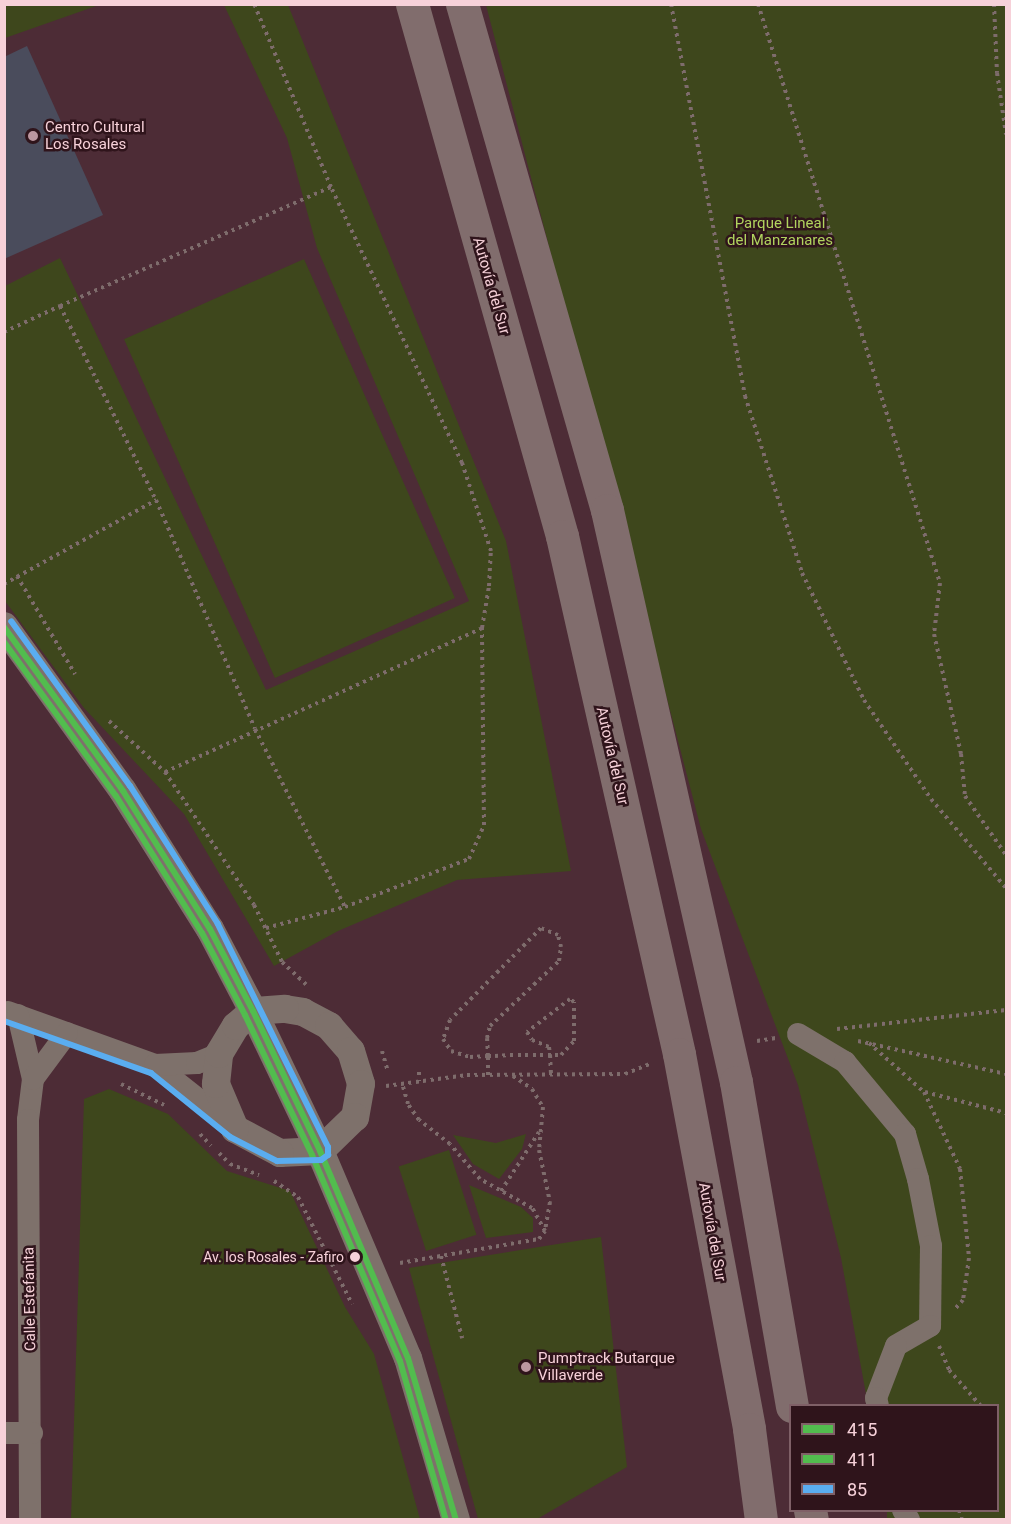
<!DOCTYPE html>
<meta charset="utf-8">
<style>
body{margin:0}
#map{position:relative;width:1011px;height:1524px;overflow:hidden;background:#4d2c36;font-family:Roboto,sans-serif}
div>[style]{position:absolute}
.green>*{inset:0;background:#3e471c;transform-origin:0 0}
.building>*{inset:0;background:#4a4c5c}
.path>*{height:4px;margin-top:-2px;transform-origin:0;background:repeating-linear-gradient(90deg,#7e6c6c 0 3px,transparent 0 7.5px)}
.minor>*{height:22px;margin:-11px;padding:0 11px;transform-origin:11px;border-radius:11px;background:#7e716b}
.tertiary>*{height:28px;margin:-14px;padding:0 14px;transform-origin:14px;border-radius:14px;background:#7e716b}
.motorway>*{height:33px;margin:-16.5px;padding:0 16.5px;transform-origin:16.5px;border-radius:16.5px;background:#816d6d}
.bus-1>*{height:6px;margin:-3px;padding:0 3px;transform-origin:3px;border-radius:3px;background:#52bc4e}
.bus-2>*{height:6px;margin:-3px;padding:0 3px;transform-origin:3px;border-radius:3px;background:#52bc4e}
.bus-3>*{height:6px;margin:-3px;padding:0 3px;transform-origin:3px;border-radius:3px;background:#5aadf0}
.dots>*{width:16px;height:16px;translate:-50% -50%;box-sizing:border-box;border:3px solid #2f141b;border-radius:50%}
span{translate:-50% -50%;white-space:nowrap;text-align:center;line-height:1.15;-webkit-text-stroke:5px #2f141b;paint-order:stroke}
.bus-label{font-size:14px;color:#f7d1d9}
.right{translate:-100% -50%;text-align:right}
.poi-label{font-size:15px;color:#f7d1d9}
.left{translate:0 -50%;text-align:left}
.park-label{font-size:15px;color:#b0d35e}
.street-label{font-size:15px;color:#f7d1d9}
.frame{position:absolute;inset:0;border:6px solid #f7d1d9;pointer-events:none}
.legend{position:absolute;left:789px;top:1404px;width:210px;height:108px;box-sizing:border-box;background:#2f141b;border:2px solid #7f6067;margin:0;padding:8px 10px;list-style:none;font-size:18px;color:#f7d1d9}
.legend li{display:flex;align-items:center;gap:12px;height:30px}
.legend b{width:30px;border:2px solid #7f6067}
</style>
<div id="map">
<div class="green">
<i style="clip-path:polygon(5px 4px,98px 4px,99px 5px,5px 38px)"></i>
<i style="clip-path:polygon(224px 5px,288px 5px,506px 541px,571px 871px,457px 880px,338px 931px,274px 966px,184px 814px,84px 708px,5px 601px,5px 286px,60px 258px,266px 690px,469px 601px,317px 248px,287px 138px)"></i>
<i style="clip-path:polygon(486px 5px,1006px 5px,1006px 1519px,887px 1519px,887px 1511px,998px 1510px,998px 1406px,868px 1405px,841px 1258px,798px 1085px,701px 829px)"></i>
<i style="left:304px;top:259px;width:371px;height:197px;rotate:66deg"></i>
<i style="clip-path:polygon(109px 1089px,168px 1114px,227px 1171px,290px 1191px,345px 1307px,374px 1354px,420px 1519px,71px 1519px,84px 1099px)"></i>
<i style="clip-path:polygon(526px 1134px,522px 1149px,499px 1179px,473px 1164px,453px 1135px,496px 1143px)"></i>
<i style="left:449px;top:1150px;width:89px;height:53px;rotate:72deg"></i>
<i style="clip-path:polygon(469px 1185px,521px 1207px,533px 1218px,533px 1232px,486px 1238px)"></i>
<i style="clip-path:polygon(601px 1237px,627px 1467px,537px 1519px,478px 1519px,409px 1268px)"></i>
</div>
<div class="building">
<i style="clip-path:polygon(27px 46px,103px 215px,4px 259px,4px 57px)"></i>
</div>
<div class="path">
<i style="left:671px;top:4px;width:399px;rotate:79.3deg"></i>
<i style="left:745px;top:396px;width:186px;rotate:72.1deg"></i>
<i style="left:802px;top:573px;width:141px;rotate:64deg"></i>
<i style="left:864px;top:700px;width:120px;rotate:55.9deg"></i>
<i style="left:931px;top:799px;width:116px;rotate:49.9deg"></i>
<i style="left:758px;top:4px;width:607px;rotate:72.55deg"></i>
<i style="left:940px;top:583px;width:51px;rotate:96.7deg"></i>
<i style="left:934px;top:634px;width:123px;rotate:77.3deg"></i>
<i style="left:961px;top:754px;width:42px;rotate:84.6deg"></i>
<i style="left:965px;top:796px;width:72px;rotate:55.2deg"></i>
<i style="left:994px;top:4px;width:69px;rotate:87.5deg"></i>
<i style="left:997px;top:73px;width:62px;rotate:81.6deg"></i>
<i style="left:60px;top:306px;width:296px;rotate:-23.7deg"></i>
<i style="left:4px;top:332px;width:62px;rotate:-24.9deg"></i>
<i style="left:60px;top:306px;width:216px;rotate:63.7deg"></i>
<i style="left:156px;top:500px;width:249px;rotate:66.6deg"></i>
<i style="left:255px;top:729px;width:199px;rotate:63.2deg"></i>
<i style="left:345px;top:907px;width:133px;rotate:-21.2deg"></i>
<i style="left:469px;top:859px;width:37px;rotate:-66deg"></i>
<i style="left:484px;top:825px;width:197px;rotate:-90.6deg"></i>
<i style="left:17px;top:576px;width:114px;rotate:59.4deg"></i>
<i style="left:4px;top:584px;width:174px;rotate:-28.9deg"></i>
<i style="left:109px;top:721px;width:76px;rotate:42.3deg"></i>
<i style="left:165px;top:772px;width:160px;rotate:56.2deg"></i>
<i style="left:254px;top:905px;width:64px;rotate:63.8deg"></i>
<i style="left:282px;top:962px;width:33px;rotate:43deg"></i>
<i style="left:165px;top:772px;width:348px;rotate:-24.4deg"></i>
<i style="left:482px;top:628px;width:43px;rotate:-80.5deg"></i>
<i style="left:489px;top:586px;width:35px;rotate:-87deg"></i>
<i style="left:491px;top:551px;width:93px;rotate:-108.2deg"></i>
<i style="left:462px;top:463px;width:306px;rotate:-115.4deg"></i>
<i style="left:331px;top:187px;width:199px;rotate:-112.8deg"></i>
<i style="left:266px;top:928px;width:82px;rotate:-14.9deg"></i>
<i style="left:837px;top:1029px;width:170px;rotate:-6.4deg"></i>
<i style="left:757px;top:1041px;width:19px;rotate:-9deg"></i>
<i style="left:858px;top:1041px;width:152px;rotate:12.6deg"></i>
<i style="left:869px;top:1043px;width:74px;rotate:41.7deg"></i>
<i style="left:924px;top:1092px;width:85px;rotate:64.9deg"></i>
<i style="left:960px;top:1169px;width:89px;rotate:84.2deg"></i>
<i style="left:969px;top:1258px;width:42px;rotate:98.1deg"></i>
<i style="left:963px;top:1300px;width:12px;rotate:132deg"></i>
<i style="left:382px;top:1051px;width:22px;rotate:74deg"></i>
<i style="left:419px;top:1072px;width:9px;rotate:90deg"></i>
<i style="left:488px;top:1075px;width:19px;rotate:-90deg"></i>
<i style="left:488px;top:1056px;width:18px;rotate:-93deg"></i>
<i style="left:487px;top:1038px;width:12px;rotate:-76deg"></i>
<i style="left:490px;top:1026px;width:95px;rotate:-43.3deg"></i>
<i style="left:559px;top:961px;width:14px;rotate:-82deg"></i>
<i style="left:561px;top:947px;width:12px;rotate:-104deg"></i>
<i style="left:558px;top:935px;width:18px;rotate:-158deg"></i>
<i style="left:541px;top:928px;width:129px;rotate:134.7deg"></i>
<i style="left:450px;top:1020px;width:20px;rotate:110deg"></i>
<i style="left:443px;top:1039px;width:14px;rotate:56deg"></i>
<i style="left:451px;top:1051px;width:20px;rotate:18deg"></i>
<i style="left:470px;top:1057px;width:18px;rotate:-3deg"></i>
<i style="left:488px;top:1056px;width:7px"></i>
<i style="left:495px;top:1056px;width:15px;rotate:-4deg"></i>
<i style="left:510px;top:1055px;width:51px"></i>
<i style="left:561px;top:1055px;width:19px;rotate:-47deg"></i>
<i style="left:574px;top:1041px;width:39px;rotate:-90deg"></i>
<i style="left:574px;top:1002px;width:5px;rotate:-143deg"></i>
<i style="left:570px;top:999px;width:54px;rotate:142.5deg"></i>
<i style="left:527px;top:1032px;width:9px;rotate:58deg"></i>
<i style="left:532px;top:1040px;width:18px;rotate:22deg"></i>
<i style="left:549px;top:1047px;width:8px;rotate:83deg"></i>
<i style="left:550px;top:1055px;width:20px;rotate:87deg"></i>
<i style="left:513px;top:1076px;width:23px;rotate:34deg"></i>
<i style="left:532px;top:1089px;width:21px;rotate:59deg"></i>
<i style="left:543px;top:1107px;width:43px;rotate:95.3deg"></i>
<i style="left:539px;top:1150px;width:53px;rotate:78.1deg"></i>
<i style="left:550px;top:1202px;width:29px;rotate:100deg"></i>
<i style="left:121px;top:1084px;width:48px;rotate:26deg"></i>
<i style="left:386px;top:1086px;width:82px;rotate:-7.7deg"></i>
<i style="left:467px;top:1075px;width:158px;rotate:-0.4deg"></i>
<i style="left:625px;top:1074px;width:27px;rotate:-22deg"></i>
<i style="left:925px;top:1092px;width:84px;rotate:14.5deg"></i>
<i style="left:200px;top:1134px;width:16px;rotate:47deg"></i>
<i style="left:219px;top:1153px;width:16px;rotate:45deg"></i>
<i style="left:230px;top:1164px;width:31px;rotate:21deg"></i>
<i style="left:274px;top:1181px;width:29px;rotate:34deg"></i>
<i style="left:298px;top:1197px;width:120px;rotate:63.2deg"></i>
<i style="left:501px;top:1191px;width:70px;rotate:-57.2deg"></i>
<i style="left:441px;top:1256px;width:85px;rotate:75.6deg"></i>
<i style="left:400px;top:1263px;width:141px;rotate:-9.8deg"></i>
<i style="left:539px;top:1239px;width:10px;rotate:-53deg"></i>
<i style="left:545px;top:1231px;width:26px;rotate:-119deg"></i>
<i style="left:532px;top:1208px;width:60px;rotate:-150.9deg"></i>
<i style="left:480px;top:1179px;width:46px;rotate:-130.6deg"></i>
<i style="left:450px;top:1144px;width:39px;rotate:-142deg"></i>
<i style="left:419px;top:1120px;width:19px;rotate:-125deg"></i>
<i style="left:408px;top:1104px;width:22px;rotate:-106deg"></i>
<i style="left:939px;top:1346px;width:26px;rotate:67deg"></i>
<i style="left:949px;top:1370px;width:48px;rotate:48.4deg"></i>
<i style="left:959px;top:1510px;width:10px;rotate:73deg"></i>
</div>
<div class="minor">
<i style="left:8px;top:1012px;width:156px;rotate:19.8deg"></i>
<i style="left:155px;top:1065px;width:98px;rotate:38.4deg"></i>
<i style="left:18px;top:1015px;width:66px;rotate:76.8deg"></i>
<i style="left:33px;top:1079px;width:41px;rotate:97deg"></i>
<i style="left:28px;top:1120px;width:400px;rotate:89.7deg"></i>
<i style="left:798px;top:1034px;width:55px;rotate:30.8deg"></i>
<i style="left:845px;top:1062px;width:94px;rotate:50.2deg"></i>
<i style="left:905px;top:1134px;width:47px;rotate:73.9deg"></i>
<i style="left:918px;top:1179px;width:68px;rotate:79deg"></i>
<i style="left:931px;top:1246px;width:80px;rotate:90.7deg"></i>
<i style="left:930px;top:1326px;width:39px;rotate:150deg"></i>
<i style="left:896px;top:1346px;width:56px;rotate:111deg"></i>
<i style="left:876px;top:1398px;width:8px;rotate:76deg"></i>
<i style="left:155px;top:1065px;width:42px;rotate:-2.7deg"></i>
<i style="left:197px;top:1063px;width:24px;rotate:-22deg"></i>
<i style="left:33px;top:1079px;width:57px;rotate:-53.5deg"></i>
<i style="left:4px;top:1433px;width:28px"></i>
<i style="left:903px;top:1510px;width:12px;rotate:59deg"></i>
</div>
<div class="tertiary">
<i style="left:4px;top:626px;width:203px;rotate:54.2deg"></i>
<i style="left:123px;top:791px;width:163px;rotate:57.8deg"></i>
<i style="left:210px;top:929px;width:93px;rotate:62.3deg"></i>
<i style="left:253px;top:1011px;width:155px;rotate:64.4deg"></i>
<i style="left:320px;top:1151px;width:225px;rotate:67deg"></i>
<i style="left:408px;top:1358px;width:169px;rotate:73.5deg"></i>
<i style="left:285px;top:1009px;width:18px;rotate:9deg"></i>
<i style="left:303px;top:1012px;width:30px;rotate:28deg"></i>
<i style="left:329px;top:1026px;width:33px;rotate:49deg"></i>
<i style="left:351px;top:1051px;width:34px;rotate:73deg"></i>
<i style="left:361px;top:1084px;width:34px;rotate:100deg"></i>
<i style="left:355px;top:1117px;width:49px;rotate:135.8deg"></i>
<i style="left:320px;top:1151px;width:40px;rotate:177.1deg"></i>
<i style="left:280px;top:1153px;width:51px;rotate:-151.9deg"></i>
<i style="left:235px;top:1129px;width:49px;rotate:-112.9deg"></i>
<i style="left:216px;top:1084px;width:30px;rotate:-84deg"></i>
<i style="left:219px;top:1054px;width:33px;rotate:-59deg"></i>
<i style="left:236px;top:1026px;width:23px;rotate:-41deg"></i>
<i style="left:253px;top:1011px;width:32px;rotate:-4deg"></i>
</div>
<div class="motorway">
<i style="left:412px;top:4px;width:553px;rotate:74.25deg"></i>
<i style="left:562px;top:536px;width:531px;rotate:77.27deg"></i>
<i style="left:679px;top:1054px;width:381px;rotate:79.4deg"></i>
<i style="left:749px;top:1429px;width:92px;rotate:82.5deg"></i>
<i style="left:462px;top:4px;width:526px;rotate:74.01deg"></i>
<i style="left:607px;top:510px;width:586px;rotate:77.29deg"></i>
<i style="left:736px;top:1082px;width:329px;rotate:80.2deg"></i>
<i style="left:810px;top:1510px;width:10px;rotate:79deg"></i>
</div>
<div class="bus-1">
<i style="left:4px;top:627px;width:203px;rotate:54deg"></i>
<i style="left:123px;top:791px;width:163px;rotate:57.8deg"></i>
<i style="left:210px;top:929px;width:93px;rotate:62.3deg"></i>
<i style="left:253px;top:1011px;width:155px;rotate:64.4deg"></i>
<i style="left:320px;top:1151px;width:225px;rotate:67deg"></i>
<i style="left:408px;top:1358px;width:169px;rotate:73.5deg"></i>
</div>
<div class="bus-2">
<i style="left:4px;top:642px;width:190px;rotate:54deg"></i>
<i style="left:116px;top:796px;width:162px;rotate:57.9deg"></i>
<i style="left:202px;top:933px;width:93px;rotate:62.3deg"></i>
<i style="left:245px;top:1015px;width:155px;rotate:64.4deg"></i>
<i style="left:312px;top:1155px;width:224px;rotate:66.9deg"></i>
<i style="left:400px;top:1361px;width:166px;rotate:73.9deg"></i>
</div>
<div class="bus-3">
<i style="left:4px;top:1021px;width:156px;rotate:19.5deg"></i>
<i style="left:151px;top:1073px;width:102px;rotate:39deg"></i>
<i style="left:230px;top:1137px;width:53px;rotate:27.1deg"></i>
<i style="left:277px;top:1161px;width:44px;rotate:-1.3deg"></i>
<i style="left:321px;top:1160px;width:9px;rotate:-36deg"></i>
<i style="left:328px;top:1155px;width:8px;rotate:-90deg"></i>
<i style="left:328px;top:1147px;width:249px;rotate:-116.3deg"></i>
<i style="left:218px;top:924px;width:164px;rotate:-122.5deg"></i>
<i style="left:130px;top:786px;width:203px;rotate:-125.8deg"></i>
</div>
<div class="dots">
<i style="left:33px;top:136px;background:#bc97a0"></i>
<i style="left:355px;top:1257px;background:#f7d1d9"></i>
<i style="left:526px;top:1367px;background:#bc97a0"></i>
</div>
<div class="bus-label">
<span class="right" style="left:344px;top:1257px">Av. los Rosales - Zafiro</span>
</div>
<div class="poi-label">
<span class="left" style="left:45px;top:136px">Centro Cultural<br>Los Rosales</span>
<span class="left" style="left:538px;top:1367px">Pumptrack Butarque<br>Villaverde</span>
</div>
<div class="park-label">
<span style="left:780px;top:232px">Parque Lineal<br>del Manzanares</span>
</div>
<div class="street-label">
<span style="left:491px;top:286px;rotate:74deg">Autovía del Sur</span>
<span style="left:612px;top:756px;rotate:77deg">Autovía del Sur</span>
<span style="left:712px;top:1232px;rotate:80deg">Autovía del Sur</span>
<span style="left:30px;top:1299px;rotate:-91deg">Calle Estefanita</span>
</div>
<div class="frame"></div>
<ul class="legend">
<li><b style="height:8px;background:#52bc4e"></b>415</li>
<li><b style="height:8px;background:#52bc4e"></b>411</li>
<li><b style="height:8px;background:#5aadf0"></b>85</li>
</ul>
</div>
